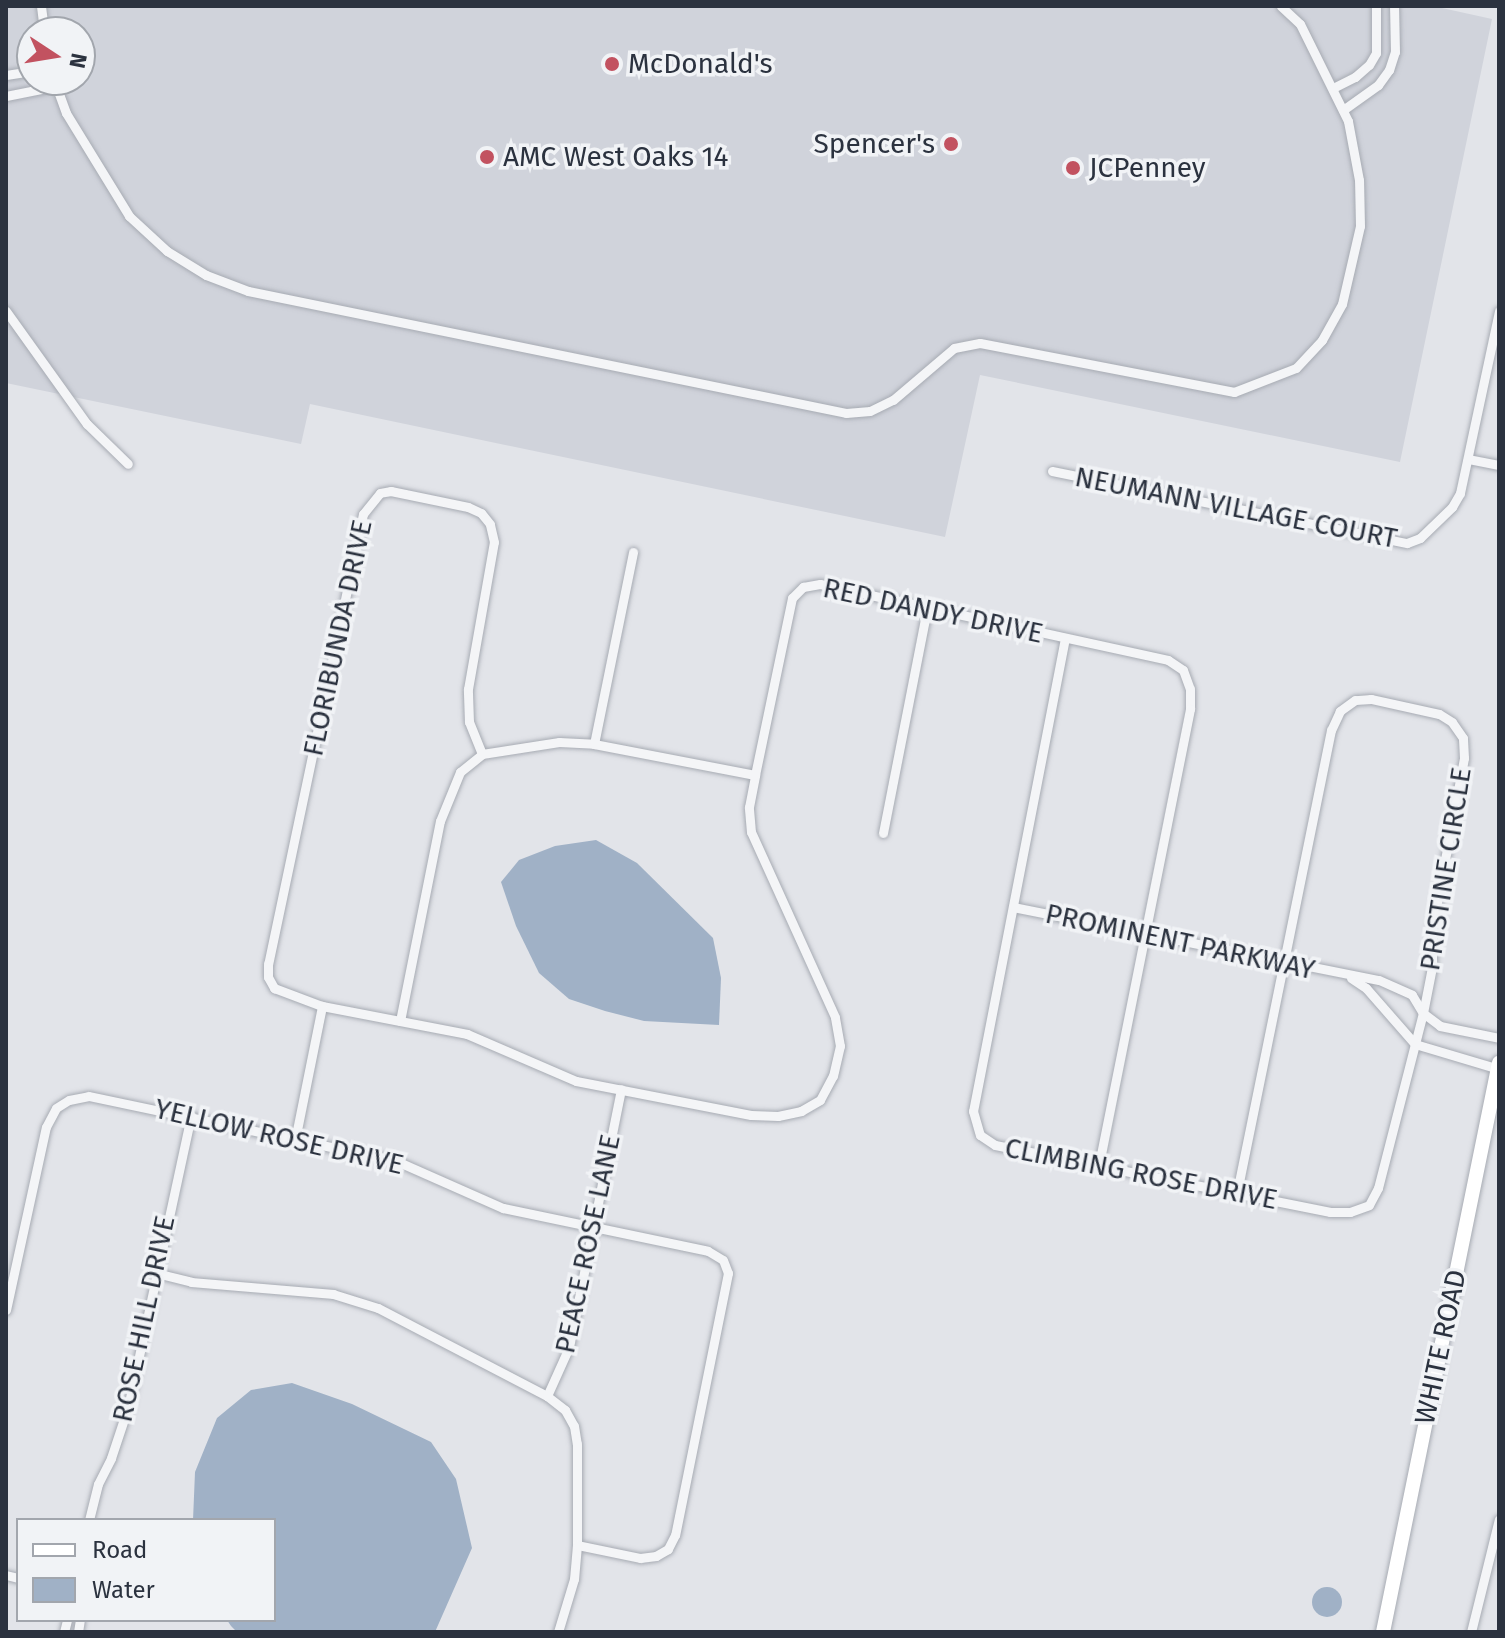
<!DOCTYPE html>
<style>
body{margin:0}
#map{position:relative;width:1505px;height:1638px;overflow:hidden;background:#e2e4e9;font-family:"Fira Sans",sans-serif}
div>[style]{position:absolute}
.built>*{inset:0;background:#d0d3db}
.water>*{inset:0;background:#a0b1c6}
.round{border-radius:50%}
.roads{filter:drop-shadow(0 0 2px #a7abb3) drop-shadow(0 0 2px #a7abb3)}
.street>*{height:9px;margin:-4.5px;padding:0 4.5px;transform-origin:4.5px;border-radius:4.5px;background:#f4f5f7}
.secondary>*{height:14px;margin:-7px;padding:0 7px;transform-origin:7px;border-radius:7px;background:#fff}
.dots>*{width:22px;height:22px;translate:-50% -50%;box-sizing:border-box;border:4px solid #f1f3f6;border-radius:50%}
span{translate:-50% -50%;white-space:nowrap;text-align:center;line-height:1.15;-webkit-text-stroke:7px #f1f3f6;paint-order:stroke}
.poi-label{font-size:28px;color:#2b323f}
.left{translate:0 -50%;text-align:left}
.right{translate:-100% -50%;text-align:right}
.street-label{font-size:28px;color:#2b323f}
.frame{position:absolute;inset:0;border:8px solid #2b323f;pointer-events:none}
.legend{position:absolute;left:16px;top:1518px;width:260px;height:104px;box-sizing:border-box;background:#f1f3f6;border:2px solid #a2a6ad;margin:0;padding:10px 14px;list-style:none;font-size:24px;color:#2b323f}
.legend li{display:flex;align-items:center;gap:16px;height:40px}
.legend b{width:40px;border:2px solid #a2a6ad}
.north{position:absolute;left:16px;top:16px;width:80px;height:80px;box-sizing:border-box;background:#f1f3f6;border:2px solid #a2a6ad;border-radius:50%;rotate:102deg;font-size:22px;font-weight:700;line-height:32px;text-align:center;color:#2b323f}
.north::after{content:'';display:block;margin:auto;width:28px;height:36px;background:#c25260;clip-path:polygon(50% 0,100% 100%,50% 72%,0 100%)}
</style>
<div id="map">
<div class="built">
<i style="clip-path:polygon(evenodd,6px 6px,1433px 6px,1492px 19px,1400px 462px,980px 375px,945px 537px,310px 404px,301px 444px,6px 383px,6px 6px,32px 32px,80px 32px,80px 80px,32px 80px,32px 32px)"></i>
</div>
<div class="water">
<i style="clip-path:polygon(596px 840px,637px 863px,713px 938px,721px 978px,719px 1025px,644px 1021px,605px 1011px,569px 999px,539px 973px,516px 926px,501px 882px,519px 860px,555px 846px)"></i>
<i style="clip-path:polygon(292px 1383px,352px 1404px,431px 1442px,456px 1479px,472px 1548px,435px 1632px,237px 1632px,231px 1626px,227px 1620px,274px 1620px,274px 1520px,193px 1520px,195px 1472px,217px 1418px,251px 1390px)"></i>
<i class="round" style="left:1312px;top:1587px;width:30px;height:30px"></i>
</div>
<div class="roads">
<div class="street">
<i style="left:41px;top:6px;width:26px;rotate:83deg"></i>
<i style="left:6px;top:75px;width:26px;rotate:-9deg"></i>
<i style="left:54px;top:80px;width:35px;rotate:70deg"></i>
<i style="left:66px;top:113px;width:121px;rotate:58.5deg"></i>
<i style="left:129px;top:216px;width:52px;rotate:42.6deg"></i>
<i style="left:167px;top:251px;width:46px;rotate:31.6deg"></i>
<i style="left:206px;top:275px;width:45px;rotate:20.9deg"></i>
<i style="left:248px;top:291px;width:610px;rotate:11.53deg"></i>
<i style="left:846px;top:413px;width:24px;rotate:-5deg"></i>
<i style="left:870px;top:411px;width:25px;rotate:-26deg"></i>
<i style="left:893px;top:400px;width:80px;rotate:-40.4deg"></i>
<i style="left:954px;top:348px;width:26px;rotate:-11deg"></i>
<i style="left:980px;top:343px;width:259px;rotate:10.9deg"></i>
<i style="left:1234px;top:392px;width:66px;rotate:-21.2deg"></i>
<i style="left:1296px;top:368px;width:38px;rotate:-47deg"></i>
<i style="left:1322px;top:340px;width:41px;rotate:-60.9deg"></i>
<i style="left:1342px;top:304px;width:80px;rotate:-77deg"></i>
<i style="left:1360px;top:226px;width:46px;rotate:-91.2deg"></i>
<i style="left:1359px;top:180px;width:60px;rotate:-100.6deg"></i>
<i style="left:1348px;top:121px;width:108px;rotate:-116.3deg"></i>
<i style="left:1300px;top:24px;width:26px;rotate:-137deg"></i>
<i style="left:1333px;top:88px;width:25px;rotate:-27deg"></i>
<i style="left:1355px;top:77px;width:18px;rotate:-41deg"></i>
<i style="left:1369px;top:65px;width:14px;rotate:-60deg"></i>
<i style="left:1376px;top:53px;width:47px;rotate:-90deg"></i>
<i style="left:6px;top:96px;width:51px;rotate:-11.3deg"></i>
<i style="left:1343px;top:110px;width:43px;rotate:-35.5deg"></i>
<i style="left:1378px;top:85px;width:19px;rotate:-54deg"></i>
<i style="left:1389px;top:70px;width:19px;rotate:-72deg"></i>
<i style="left:1395px;top:52px;width:46px;rotate:-91.2deg"></i>
<i style="left:6px;top:311px;width:139px;rotate:54.4deg"></i>
<i style="left:87px;top:424px;width:57px;rotate:44.3deg"></i>
<i style="left:1468px;top:459px;width:32px;rotate:11deg"></i>
<i style="left:1052px;top:471px;width:362px;rotate:11.5deg"></i>
<i style="left:1407px;top:543px;width:14px;rotate:-21deg"></i>
<i style="left:1420px;top:538px;width:45px;rotate:-44.1deg"></i>
<i style="left:1452px;top:507px;width:16px;rotate:-60deg"></i>
<i style="left:1460px;top:493px;width:186px;rotate:-77.9deg"></i>
<i style="left:1065px;top:638px;width:482px;rotate:101deg"></i>
<i style="left:973px;top:1111px;width:25px;rotate:74deg"></i>
<i style="left:980px;top:1135px;width:18px;rotate:34deg"></i>
<i style="left:995px;top:1145px;width:342px;rotate:11.3deg"></i>
<i style="left:1330px;top:1212px;width:20px"></i>
<i style="left:1350px;top:1212px;width:20px;rotate:-20deg"></i>
<i style="left:1369px;top:1205px;width:19px;rotate:-62deg"></i>
<i style="left:1378px;top:1188px;width:181px;rotate:-75.6deg"></i>
<i style="left:1423px;top:1013px;width:47px;rotate:-78.9deg"></i>
<i style="left:1432px;top:967px;width:38px;rotate:-90deg"></i>
<i style="left:1432px;top:929px;width:174px;rotate:-79.4deg"></i>
<i style="left:1464px;top:758px;width:20px;rotate:-93deg"></i>
<i style="left:1463px;top:738px;width:19px;rotate:-125deg"></i>
<i style="left:1452px;top:722px;width:15px;rotate:-148deg"></i>
<i style="left:1439px;top:714px;width:70px;rotate:-167.6deg"></i>
<i style="left:1371px;top:699px;width:16px;rotate:176deg"></i>
<i style="left:1355px;top:700px;width:19px;rotate:144deg"></i>
<i style="left:1340px;top:711px;width:21px;rotate:115deg"></i>
<i style="left:1331px;top:730px;width:472px;rotate:101.5deg"></i>
<i style="left:594px;top:744px;width:196px;rotate:-78.5deg"></i>
<i style="left:482px;top:754px;width:35px;rotate:-112deg"></i>
<i style="left:469px;top:722px;width:33px;rotate:-92deg"></i>
<i style="left:468px;top:689px;width:149px;rotate:-80deg"></i>
<i style="left:494px;top:542px;width:18px;rotate:-103deg"></i>
<i style="left:490px;top:524px;width:14px;rotate:-129deg"></i>
<i style="left:481px;top:513px;width:14px;rotate:-155deg"></i>
<i style="left:468px;top:507px;width:79px;rotate:-168.3deg"></i>
<i style="left:391px;top:491px;width:11px;rotate:170deg"></i>
<i style="left:380px;top:493px;width:27px;rotate:129deg"></i>
<i style="left:363px;top:514px;width:460px;rotate:101.9deg"></i>
<i style="left:268px;top:964px;width:13px;rotate:90deg"></i>
<i style="left:268px;top:977px;width:13px;rotate:61deg"></i>
<i style="left:274px;top:988px;width:51px;rotate:20.6deg"></i>
<i style="left:322px;top:1006px;width:148px;rotate:10.9deg"></i>
<i style="left:467px;top:1034px;width:119px;rotate:23.3deg"></i>
<i style="left:576px;top:1081px;width:178px;rotate:11deg"></i>
<i style="left:751px;top:1115px;width:27px;rotate:2deg"></i>
<i style="left:778px;top:1116px;width:24px;rotate:-12deg"></i>
<i style="left:801px;top:1111px;width:22px;rotate:-30deg"></i>
<i style="left:820px;top:1100px;width:27px;rotate:-62deg"></i>
<i style="left:833px;top:1076px;width:31px;rotate:-77deg"></i>
<i style="left:840px;top:1046px;width:29px;rotate:-100deg"></i>
<i style="left:835px;top:1017px;width:203px;rotate:-114.4deg"></i>
<i style="left:751px;top:832px;width:25px;rotate:-95deg"></i>
<i style="left:749px;top:807px;width:33px;rotate:-79deg"></i>
<i style="left:755px;top:775px;width:181px;rotate:-78.2deg"></i>
<i style="left:792px;top:598px;width:16px;rotate:-45deg"></i>
<i style="left:803px;top:587px;width:17px;rotate:-10deg"></i>
<i style="left:820px;top:584px;width:356px;rotate:12.3deg"></i>
<i style="left:1168px;top:660px;width:18px;rotate:34deg"></i>
<i style="left:1183px;top:670px;width:20px;rotate:70deg"></i>
<i style="left:1190px;top:689px;width:20px;rotate:90deg"></i>
<i style="left:1190px;top:709px;width:463px;rotate:101.3deg"></i>
<i style="left:883px;top:833px;width:229px;rotate:-78.9deg"></i>
<i style="left:1013px;top:907px;width:373px;rotate:11.3deg"></i>
<i style="left:1379px;top:980px;width:36px;rotate:24deg"></i>
<i style="left:1412px;top:995px;width:21px;rotate:59deg"></i>
<i style="left:1423px;top:1013px;width:21px;rotate:37deg"></i>
<i style="left:1440px;top:1026px;width:60px;rotate:11.5deg"></i>
<i style="left:1351px;top:978px;width:18px;rotate:34deg"></i>
<i style="left:1366px;top:988px;width:74px;rotate:48.8deg"></i>
<i style="left:1415px;top:1044px;width:88px;rotate:16.6deg"></i>
<i style="left:400px;top:1021px;width:204px;rotate:-78.7deg"></i>
<i style="left:440px;top:821px;width:53px;rotate:-67.8deg"></i>
<i style="left:460px;top:772px;width:28px;rotate:-39deg"></i>
<i style="left:482px;top:754px;width:78px;rotate:-8.9deg"></i>
<i style="left:559px;top:742px;width:35px;rotate:3deg"></i>
<i style="left:594px;top:744px;width:164px;rotate:10.9deg"></i>
<i style="left:295px;top:1140px;width:137px;rotate:-78.6deg"></i>
<i style="left:156px;top:1273px;width:36px;rotate:14deg"></i>
<i style="left:191px;top:1282px;width:143px;rotate:4.8deg"></i>
<i style="left:333px;top:1294px;width:47px;rotate:17.3deg"></i>
<i style="left:378px;top:1308px;width:191px;rotate:27.5deg"></i>
<i style="left:547px;top:1396px;width:23px;rotate:38deg"></i>
<i style="left:565px;top:1410px;width:18px;rotate:61deg"></i>
<i style="left:574px;top:1426px;width:18px;rotate:81deg"></i>
<i style="left:577px;top:1444px;width:101px;rotate:90deg"></i>
<i style="left:577px;top:1545px;width:34px;rotate:95deg"></i>
<i style="left:574px;top:1579px;width:55px;rotate:106.8deg"></i>
<i style="left:6px;top:1310px;width:187px;rotate:-77.7deg"></i>
<i style="left:46px;top:1127px;width:21px;rotate:-62deg"></i>
<i style="left:56px;top:1108px;width:15px;rotate:-32deg"></i>
<i style="left:69px;top:1100px;width:20px;rotate:-11deg"></i>
<i style="left:89px;top:1096px;width:312px;rotate:11.9deg"></i>
<i style="left:394px;top:1160px;width:119px;rotate:23.8deg"></i>
<i style="left:503px;top:1208px;width:209px;rotate:11.8deg"></i>
<i style="left:708px;top:1251px;width:17px;rotate:31deg"></i>
<i style="left:723px;top:1260px;width:14px;rotate:69deg"></i>
<i style="left:728px;top:1273px;width:267px;rotate:101.4deg"></i>
<i style="left:675px;top:1535px;width:16px;rotate:117deg"></i>
<i style="left:668px;top:1549px;width:14px;rotate:150deg"></i>
<i style="left:656px;top:1556px;width:16px;rotate:173deg"></i>
<i style="left:640px;top:1558px;width:64px;rotate:-168.3deg"></i>
<i style="left:547px;top:1396px;width:54px;rotate:-65.8deg"></i>
<i style="left:569px;top:1347px;width:263px;rotate:-78.6deg"></i>
<i style="left:89px;top:1520px;width:37px;rotate:-76deg"></i>
<i style="left:98px;top:1484px;width:29px;rotate:-63deg"></i>
<i style="left:111px;top:1458px;width:54px;rotate:-71.6deg"></i>
<i style="left:128px;top:1407px;width:298px;rotate:-77.8deg"></i>
<i style="left:6px;top:1575px;width:12px;rotate:14deg"></i>
<i style="left:64px;top:1632px;width:12px;rotate:-76deg"></i>
<i style="left:78px;top:1632px;width:12px;rotate:-81deg"></i>
<i style="left:1471px;top:1632px;width:116px;rotate:-76.1deg"></i>
</div>
<div class="secondary">
<i style="left:1383px;top:1632px;width:581px;rotate:-78.48deg"></i>
</div>
</div>
<div class="dots">
<i style="left:612px;top:64px;background:#c25260"></i>
<i style="left:951px;top:144px;background:#c25260"></i>
<i style="left:487px;top:157px;background:#c25260"></i>
<i style="left:1073px;top:168px;background:#c25260"></i>
</div>
<div class="poi-label">
<span class="left" style="left:628px;top:64px">McDonald's</span>
<span class="right" style="left:935px;top:144px">Spencer's</span>
<span class="left" style="left:503px;top:157px">AMC West Oaks 14</span>
<span class="left" style="left:1089px;top:168px">JCPenney</span>
</div>
<div class="street-label">
<span style="left:1236px;top:508px;rotate:11deg">NEUMANN VILLAGE COURT</span>
<span style="left:933px;top:611px;rotate:12deg">RED DANDY DRIVE</span>
<span style="left:338px;top:638px;rotate:-78deg">FLORIBUNDA DRIVE</span>
<span style="left:1446px;top:869px;rotate:-81deg">PRISTINE CIRCLE</span>
<span style="left:1180px;top:942px;rotate:12deg">PROMINENT PARKWAY</span>
<span style="left:279px;top:1137px;rotate:13deg">YELLOW ROSE DRIVE</span>
<span style="left:1141px;top:1174px;rotate:11deg">CLIMBING ROSE DRIVE</span>
<span style="left:588px;top:1244px;rotate:-78deg">PEACE ROSE LANE</span>
<span style="left:144px;top:1319px;rotate:-78deg">ROSE HILL DRIVE</span>
<span style="left:1441px;top:1347px;rotate:-78deg">WHITE ROAD</span>
</div>
<div class="frame"></div>
<ul class="legend">
<li><b style="height:10px;background:#fff"></b>Road</li>
<li><b style="height:22px;background:#a0b1c6"></b>Water</li>
</ul>
<div class="north">N</div>
</div>
